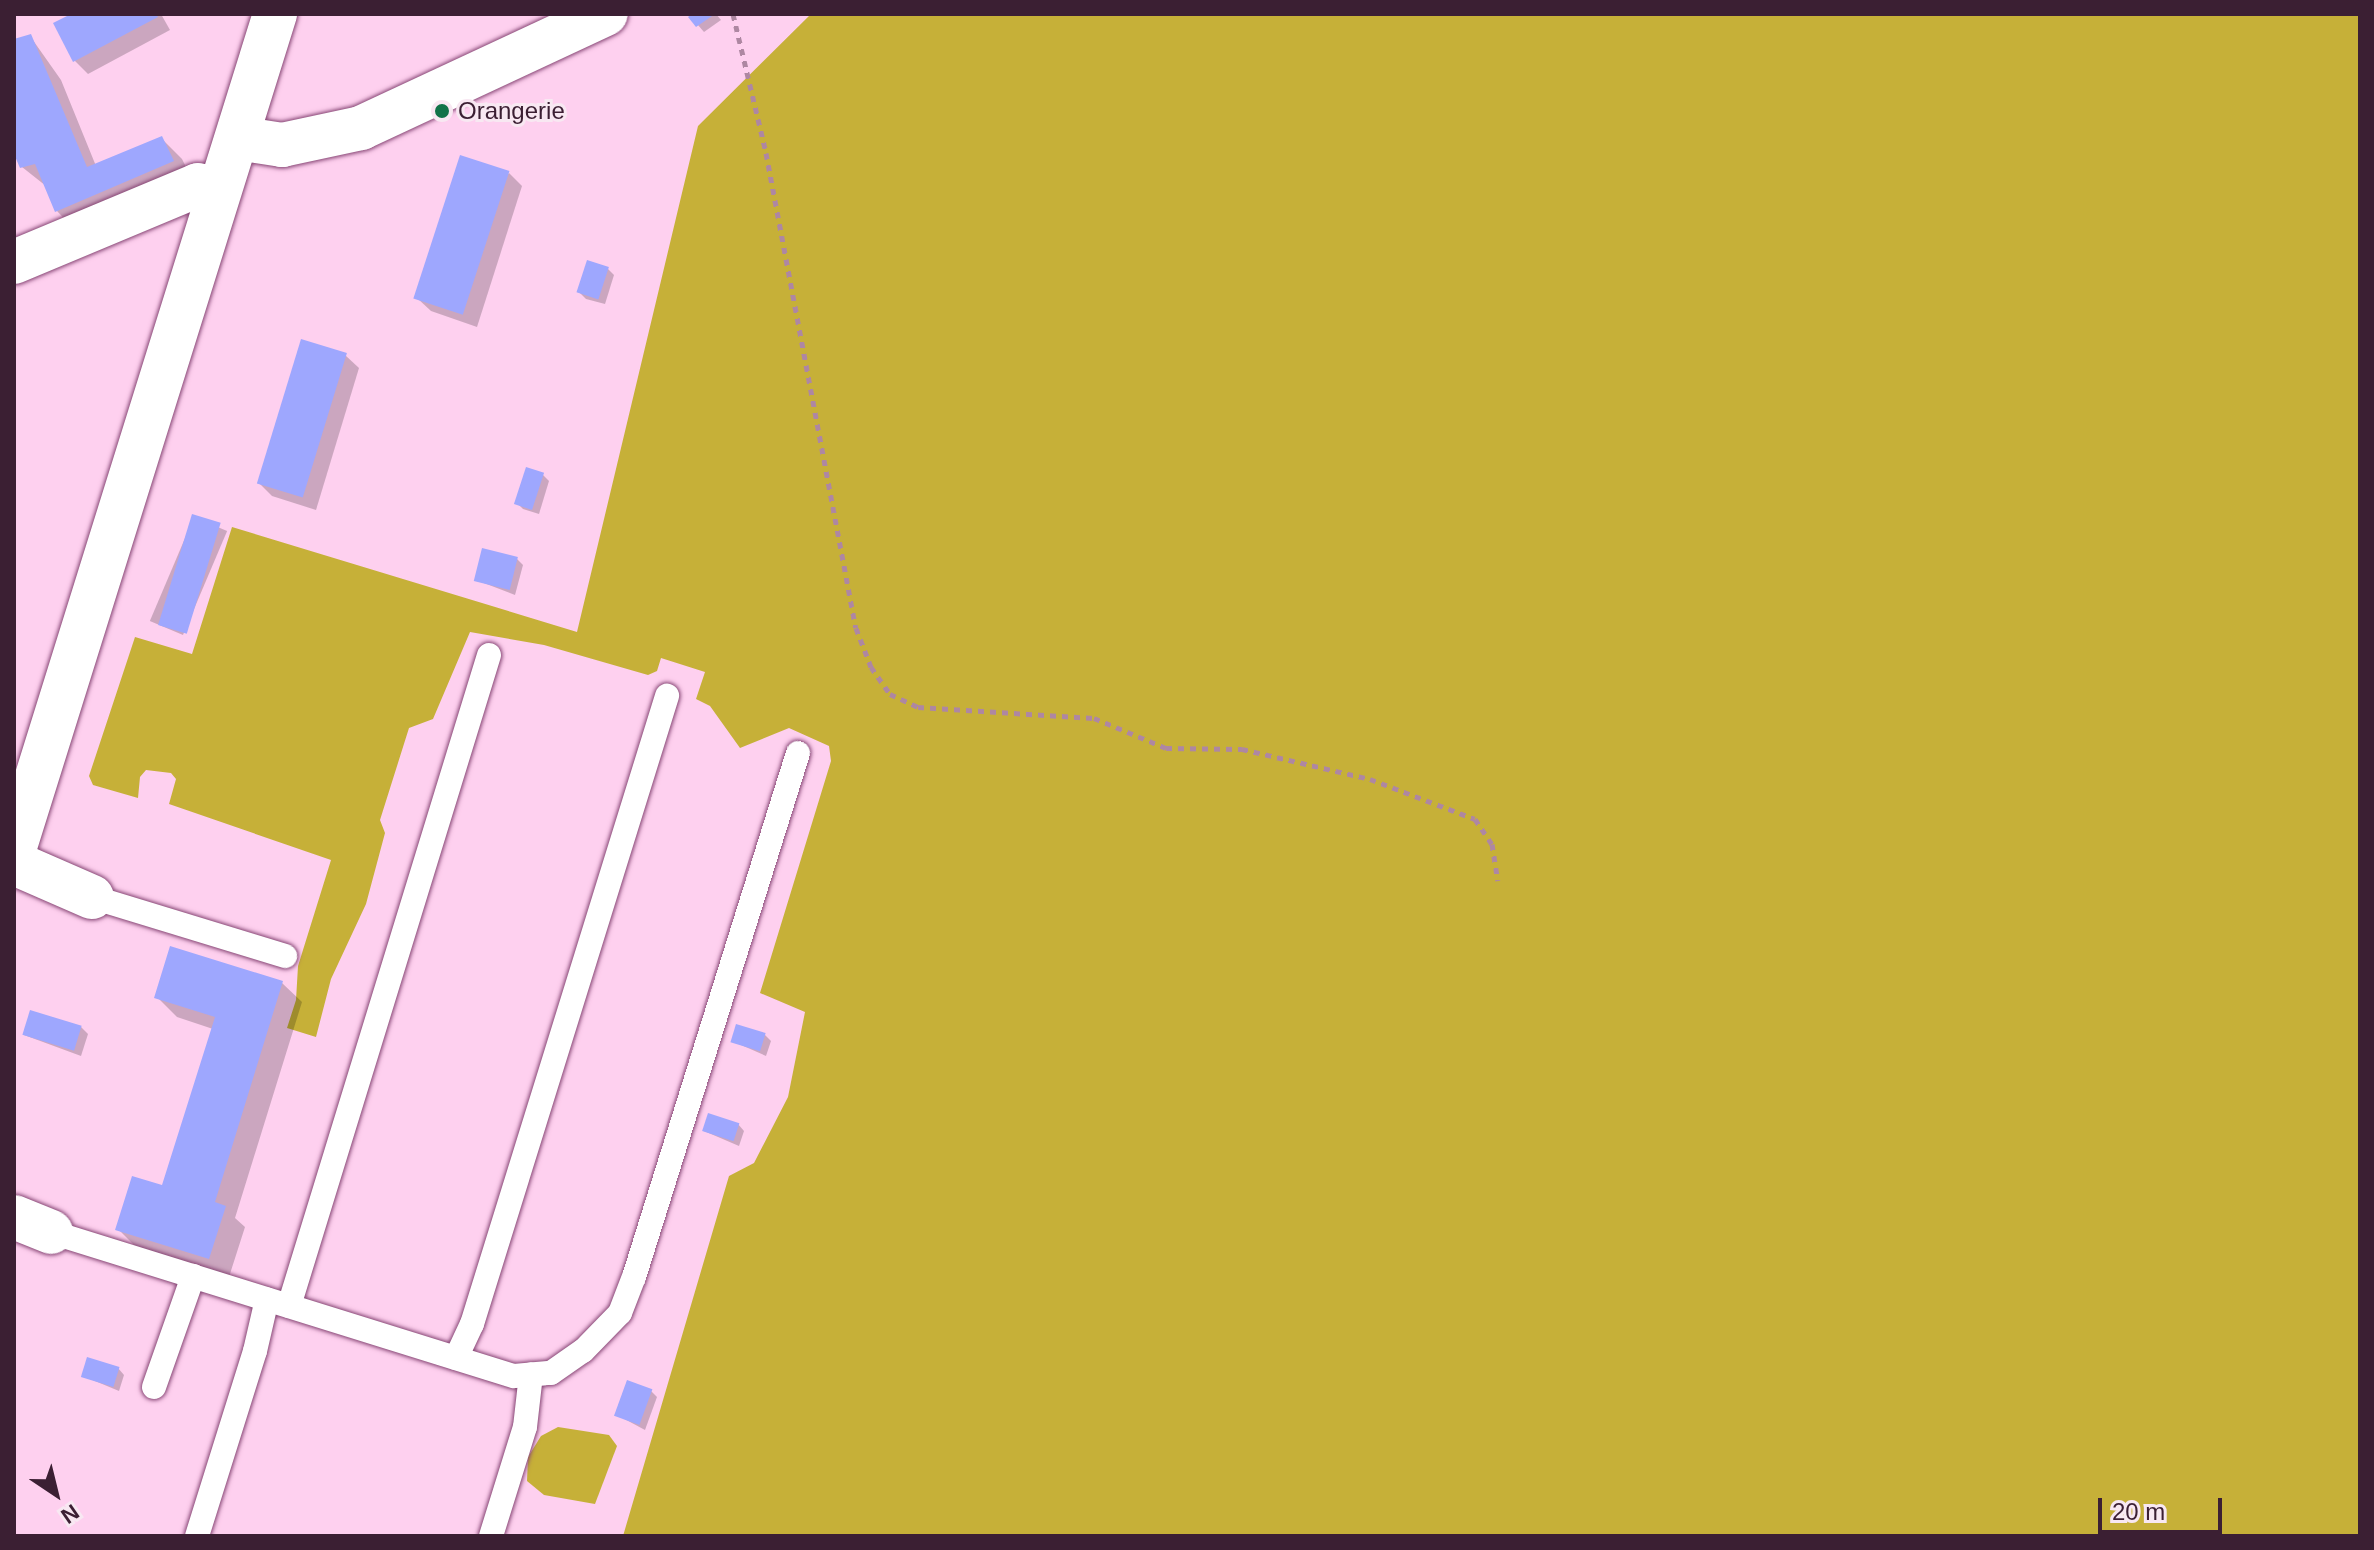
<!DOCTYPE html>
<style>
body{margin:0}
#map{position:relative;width:2374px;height:1550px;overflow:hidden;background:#fed0ef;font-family:Arial,sans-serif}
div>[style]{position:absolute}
.green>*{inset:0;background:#c6b038}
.shadow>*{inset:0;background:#0003;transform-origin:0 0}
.building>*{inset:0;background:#9ea7fe;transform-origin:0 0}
.path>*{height:5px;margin-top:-2.5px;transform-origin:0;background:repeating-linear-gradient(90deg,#ae87a2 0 6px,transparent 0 12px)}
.roads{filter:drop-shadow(0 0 2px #874675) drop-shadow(0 0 2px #874675)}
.lane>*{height:24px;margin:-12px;padding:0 12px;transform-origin:12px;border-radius:12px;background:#fff}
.street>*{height:44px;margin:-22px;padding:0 22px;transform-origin:22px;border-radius:22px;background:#fff}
.secondary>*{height:44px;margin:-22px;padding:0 22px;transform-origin:22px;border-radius:22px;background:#fff}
.dots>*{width:22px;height:22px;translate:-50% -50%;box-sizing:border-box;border:4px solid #f8e8f2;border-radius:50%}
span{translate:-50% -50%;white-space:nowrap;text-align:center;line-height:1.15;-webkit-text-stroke:6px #f8e8f2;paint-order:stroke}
.poi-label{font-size:24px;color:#3b1f33}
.left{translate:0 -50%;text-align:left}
.frame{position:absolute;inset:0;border:16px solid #3b1f33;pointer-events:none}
.north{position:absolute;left:16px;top:1454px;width:80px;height:80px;-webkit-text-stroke:6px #f8e8f2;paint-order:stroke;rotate:145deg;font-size:22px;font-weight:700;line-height:32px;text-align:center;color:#3b1f33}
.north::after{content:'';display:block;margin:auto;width:28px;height:36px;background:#3b1f33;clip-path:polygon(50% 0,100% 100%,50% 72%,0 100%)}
.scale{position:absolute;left:2098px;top:1498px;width:124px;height:36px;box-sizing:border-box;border:4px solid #3b1f33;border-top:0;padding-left:10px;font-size:24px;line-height:28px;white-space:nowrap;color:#3b1f33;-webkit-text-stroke:6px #f8e8f2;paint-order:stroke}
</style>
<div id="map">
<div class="green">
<i style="clip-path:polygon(811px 14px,2360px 14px,2360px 1536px,623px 1536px,729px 1176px,754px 1163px,788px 1097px,805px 1012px,760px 993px,831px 761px,829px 746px,789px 728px,740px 748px,710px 706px,696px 699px,705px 672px,661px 658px,657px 671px,648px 675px,544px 645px,470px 632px,433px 719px,409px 728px,380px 820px,385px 833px,366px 904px,331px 979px,316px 1037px,287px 1028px,296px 1000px,298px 966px,331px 860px,169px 804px,176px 779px,171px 773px,146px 770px,140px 777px,138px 798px,93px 785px,89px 776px,135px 637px,192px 654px,232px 527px,577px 632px,698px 126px)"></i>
<i style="clip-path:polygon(558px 1427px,609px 1435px,617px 1446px,595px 1504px,544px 1495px,527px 1481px,528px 1457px,541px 1436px)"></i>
</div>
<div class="shadow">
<i style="clip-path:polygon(76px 14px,161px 14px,170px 30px,88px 74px,75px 61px)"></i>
<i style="clip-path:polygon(696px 14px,716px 14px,721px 20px,704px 32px,691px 17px)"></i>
<i style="clip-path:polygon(30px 36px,61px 80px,96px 166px,162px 139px,182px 159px,193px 181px,76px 231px,57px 211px,46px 186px,22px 167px,14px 149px,14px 41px)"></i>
<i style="clip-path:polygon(509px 173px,522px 186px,477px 327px,431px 311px,417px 298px)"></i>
<i style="clip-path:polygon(608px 269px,614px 275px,605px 304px,586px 299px,580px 293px)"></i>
<i style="clip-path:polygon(345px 355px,359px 368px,316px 510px,272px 496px,259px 483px)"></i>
<i style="clip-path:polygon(543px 475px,549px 481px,539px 514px,523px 509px,517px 503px)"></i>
<i style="left:194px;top:517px;width:36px;height:113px;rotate:23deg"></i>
<i style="clip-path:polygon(517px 559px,523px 565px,515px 595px,476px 580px)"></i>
<i style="clip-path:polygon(282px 983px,302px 1002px,235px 1218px,245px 1227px,229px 1277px,138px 1249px,118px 1229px,164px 1188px,213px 1029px,177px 1017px,157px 997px)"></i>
<i style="clip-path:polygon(81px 1027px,88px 1034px,81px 1056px,24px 1035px)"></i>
<i style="clip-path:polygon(765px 1035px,771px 1041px,766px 1056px,732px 1041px)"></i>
<i style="clip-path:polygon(738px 1124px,744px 1131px,739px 1146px,704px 1131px)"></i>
<i style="clip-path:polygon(118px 1368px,124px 1375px,119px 1391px,83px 1376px)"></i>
<i style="clip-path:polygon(651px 1391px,657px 1397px,645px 1430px,617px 1415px)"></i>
</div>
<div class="building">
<i style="clip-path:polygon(71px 14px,156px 14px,158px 17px,73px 62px,53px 23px)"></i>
<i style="clip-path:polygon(692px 14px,715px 14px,696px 27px,688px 17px)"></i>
<i style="clip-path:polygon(31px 34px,87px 167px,162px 136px,174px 161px,55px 212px,35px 164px,20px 168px,14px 154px,14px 39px)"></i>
<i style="left:460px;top:155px;width:52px;height:151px;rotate:18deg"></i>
<i style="left:587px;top:260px;width:23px;height:34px;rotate:18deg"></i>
<i style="left:301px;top:339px;width:48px;height:151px;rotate:17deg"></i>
<i style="left:526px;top:467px;width:19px;height:39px;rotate:18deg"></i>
<i style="left:192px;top:514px;width:30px;height:116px;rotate:17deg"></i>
<i style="left:482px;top:548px;width:37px;height:34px;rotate:14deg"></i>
<i style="clip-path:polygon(170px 946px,283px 981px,215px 1202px,226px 1206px,209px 1259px,115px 1230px,132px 1176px,162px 1185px,215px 1017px,154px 998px)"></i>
<i style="left:30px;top:1010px;width:54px;height:26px;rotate:17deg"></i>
<i style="left:736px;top:1024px;width:31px;height:19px;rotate:17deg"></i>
<i style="left:708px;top:1113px;width:33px;height:19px;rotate:18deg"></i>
<i style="left:87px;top:1357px;width:34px;height:21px;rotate:17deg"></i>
<i style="left:627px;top:1380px;width:27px;height:38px;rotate:20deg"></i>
</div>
<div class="path">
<i style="left:733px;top:14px;width:143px;rotate:76.6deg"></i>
<i style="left:766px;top:153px;width:483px;rotate:79.3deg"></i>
<i style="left:856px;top:628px;width:42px;rotate:69deg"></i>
<i style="left:871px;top:667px;width:33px;rotate:55deg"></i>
<i style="left:890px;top:694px;width:31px;rotate:25deg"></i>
<i style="left:918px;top:707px;width:176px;rotate:3.6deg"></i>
<i style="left:1094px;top:718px;width:78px;rotate:22.6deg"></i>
<i style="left:1166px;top:748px;width:76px;rotate:0.8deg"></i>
<i style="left:1242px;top:749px;width:131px;rotate:13.2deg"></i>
<i style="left:1370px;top:779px;width:112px;rotate:20.9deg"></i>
<i style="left:1475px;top:819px;width:30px;rotate:56deg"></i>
<i style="left:1492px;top:844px;width:37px;rotate:81deg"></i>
</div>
<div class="roads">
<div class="lane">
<i style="left:92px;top:897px;width:202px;rotate:17deg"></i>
<i style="left:51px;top:1232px;width:485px;rotate:17.3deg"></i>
<i style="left:514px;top:1376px;width:37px;rotate:-5deg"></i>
<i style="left:551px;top:1373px;width:39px;rotate:-35deg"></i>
<i style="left:583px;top:1351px;width:53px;rotate:-45.8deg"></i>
<i style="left:620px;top:1313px;width:39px;rotate:-69deg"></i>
<i style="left:634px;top:1277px;width:549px;rotate:-72.62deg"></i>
<i style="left:289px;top:1306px;width:681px;rotate:-72.92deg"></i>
<i style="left:456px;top:1358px;width:38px;rotate:-65deg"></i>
<i style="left:472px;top:1324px;width:658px;rotate:-72.75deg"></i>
<i style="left:154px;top:1387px;width:118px;rotate:-70.6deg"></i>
<i style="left:197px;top:1536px;width:194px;rotate:-72.6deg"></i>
<i style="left:255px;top:1351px;width:53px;rotate:-77deg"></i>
<i style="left:491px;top:1536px;width:114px;rotate:-72.7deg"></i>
<i style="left:525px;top:1427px;width:53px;rotate:-83.5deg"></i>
</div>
<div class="street">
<i style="left:237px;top:138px;width:46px;rotate:8.8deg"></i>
<i style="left:282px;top:145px;width:81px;rotate:-12.1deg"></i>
<i style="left:361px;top:128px;width:270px;rotate:-25deg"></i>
<i style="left:14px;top:262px;width:199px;rotate:-22.7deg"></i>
<i style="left:198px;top:185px;width:21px;rotate:11deg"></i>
<i style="left:14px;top:863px;width:85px;rotate:23.6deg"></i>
<i style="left:14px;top:1217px;width:40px;rotate:22deg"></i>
</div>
<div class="secondary">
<i style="left:14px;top:850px;width:876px;rotate:-72.66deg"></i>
</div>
</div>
<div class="dots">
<i style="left:442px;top:111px;background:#127349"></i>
</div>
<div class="poi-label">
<span class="left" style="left:458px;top:111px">Orangerie</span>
</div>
<div class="frame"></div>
<div class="north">N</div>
<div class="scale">20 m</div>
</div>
